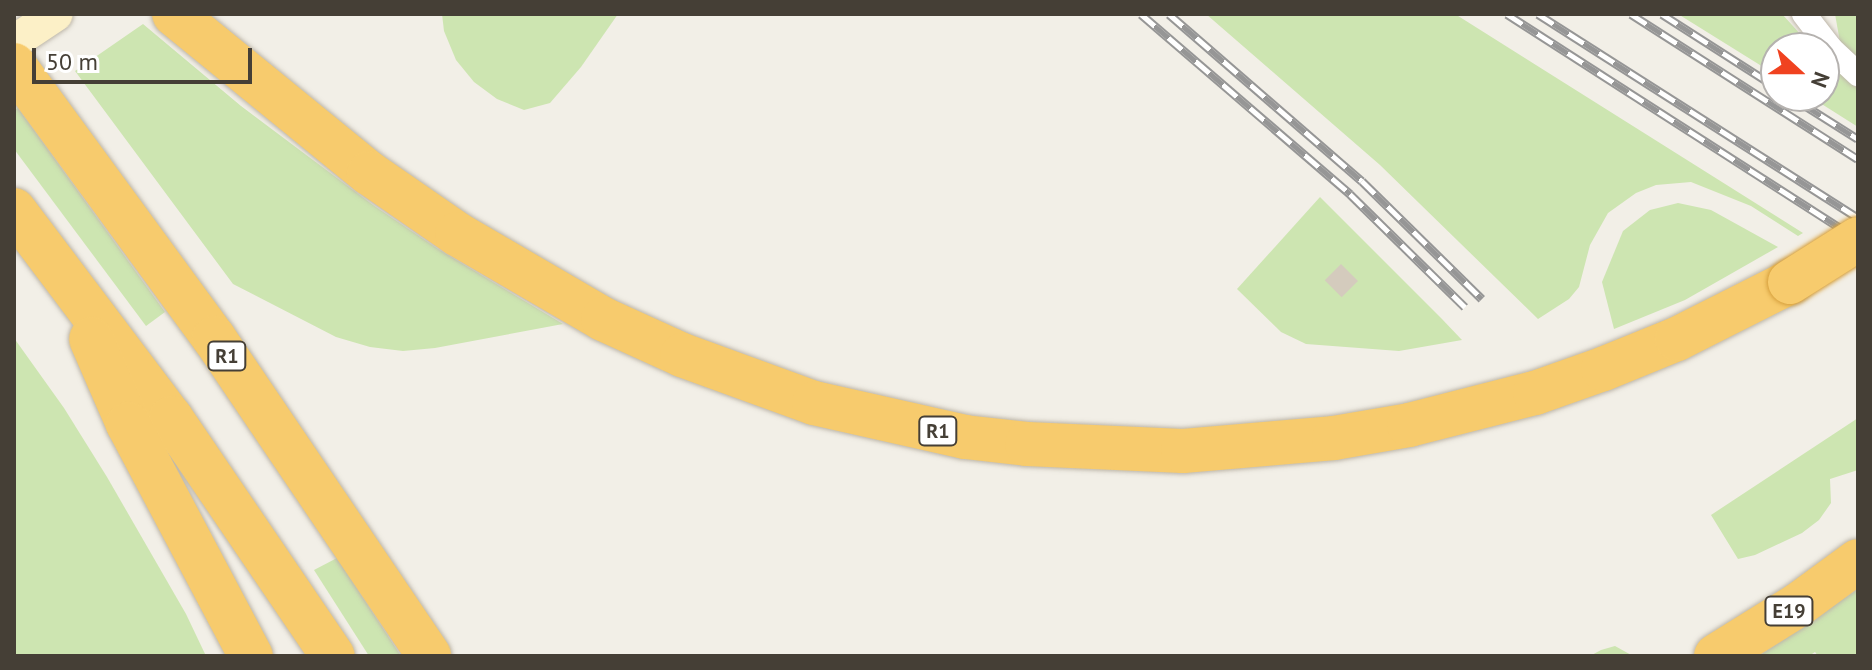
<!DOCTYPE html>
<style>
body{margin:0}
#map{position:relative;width:1872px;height:670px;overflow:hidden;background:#f2efe7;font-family:"PT Sans",sans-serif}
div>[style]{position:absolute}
.green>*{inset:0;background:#cde5b1}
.building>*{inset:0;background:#d4cbbd;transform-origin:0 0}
.roads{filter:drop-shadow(0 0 2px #beb7aa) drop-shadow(0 0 2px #beb7aa)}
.street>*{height:24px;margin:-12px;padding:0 12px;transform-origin:12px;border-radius:12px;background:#fff}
.secondary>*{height:34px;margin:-17px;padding:0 17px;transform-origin:17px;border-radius:17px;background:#fcf0c7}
.highway>*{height:44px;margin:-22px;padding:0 22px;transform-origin:22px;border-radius:22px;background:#f7cb6d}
.rail>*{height:9px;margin-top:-4.5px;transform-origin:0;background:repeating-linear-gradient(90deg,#fff 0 18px,#969696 0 36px);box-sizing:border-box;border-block:2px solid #969696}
.bridges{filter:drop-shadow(0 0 2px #d6a03d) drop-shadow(0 0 2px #d6a03d)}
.highway-bridge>*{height:44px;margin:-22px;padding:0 22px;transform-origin:22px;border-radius:22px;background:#f7cb6d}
span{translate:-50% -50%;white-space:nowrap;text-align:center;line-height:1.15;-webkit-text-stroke:6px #fff;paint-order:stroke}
.shield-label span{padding:2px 6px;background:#fff;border:2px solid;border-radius:6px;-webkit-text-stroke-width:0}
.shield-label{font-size:20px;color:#453f36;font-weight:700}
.frame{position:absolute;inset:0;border:16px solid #453f36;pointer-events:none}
.north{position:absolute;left:1760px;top:32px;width:80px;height:80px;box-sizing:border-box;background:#fff;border:2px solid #b5b2af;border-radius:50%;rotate:111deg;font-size:22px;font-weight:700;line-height:32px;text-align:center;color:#453f36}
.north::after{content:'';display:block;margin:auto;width:28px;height:36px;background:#f04220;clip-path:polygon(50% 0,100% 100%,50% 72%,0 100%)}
.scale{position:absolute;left:32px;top:48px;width:220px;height:36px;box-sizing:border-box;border:4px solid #453f36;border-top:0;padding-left:10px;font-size:24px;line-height:28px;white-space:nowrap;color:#453f36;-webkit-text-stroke:6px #fff;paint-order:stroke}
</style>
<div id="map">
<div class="green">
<i style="clip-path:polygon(442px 14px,618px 14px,581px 67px,550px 103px,524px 110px,497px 99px,474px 82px,456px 60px,444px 31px)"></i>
<i style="clip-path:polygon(1206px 14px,1455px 14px,1803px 233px,1798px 236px,1751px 206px,1691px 182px,1656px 185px,1636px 193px,1608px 213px,1590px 245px,1579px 287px,1569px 299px,1538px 319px,1380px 165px)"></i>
<i style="clip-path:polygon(1678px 14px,1782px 14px,1813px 48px,1776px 48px,1776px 75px)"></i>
<i style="clip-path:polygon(1835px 14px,1858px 14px,1858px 58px,1840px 42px)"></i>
<i style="clip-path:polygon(143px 24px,241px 106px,373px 205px,438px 249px,563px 324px,435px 348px,403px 351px,370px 347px,336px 337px,233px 284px,75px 71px)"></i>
<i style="clip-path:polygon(1824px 59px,1858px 89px,1858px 127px,1809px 96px,1824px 96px)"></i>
<i style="clip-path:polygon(18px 108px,165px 312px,146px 326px,14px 149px,14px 110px)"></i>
<i style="clip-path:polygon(1320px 197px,1441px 318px,1462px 340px,1399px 351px,1306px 344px,1281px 332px,1237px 289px)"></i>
<i style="clip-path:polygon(1678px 203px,1711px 210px,1778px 247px,1685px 300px,1614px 329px,1602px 282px,1623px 231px,1650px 210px)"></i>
<i style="clip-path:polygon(14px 338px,64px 408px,107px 477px,186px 614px,206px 656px,14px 656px)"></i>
<i style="clip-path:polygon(1858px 418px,1858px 470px,1830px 479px,1831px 503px,1819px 520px,1802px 533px,1755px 555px,1738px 559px,1711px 515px)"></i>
<i style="clip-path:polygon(337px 558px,401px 656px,369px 656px,314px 570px)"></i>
<i style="clip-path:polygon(1858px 589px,1858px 656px,1818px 656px,1815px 652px,1809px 656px,1759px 656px)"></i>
<i style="clip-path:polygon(1615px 646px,1633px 656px,1590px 656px,1601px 650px)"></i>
</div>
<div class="building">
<i style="left:1341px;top:264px;width:24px;height:23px;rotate:45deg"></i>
</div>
<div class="roads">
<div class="street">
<i style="left:1804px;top:14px;width:44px;rotate:52.4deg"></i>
<i style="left:1831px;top:49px;width:37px;rotate:43deg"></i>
</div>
<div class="secondary">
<i style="left:14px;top:42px;width:50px;rotate:-33.7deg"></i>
</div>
<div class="highway">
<i style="left:174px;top:14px;width:252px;rotate:39.2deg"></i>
<i style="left:369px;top:173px;width:107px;rotate:34.7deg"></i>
<i style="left:457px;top:234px;width:169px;rotate:30.2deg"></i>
<i style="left:603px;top:319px;width:87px;rotate:24.5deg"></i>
<i style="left:682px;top:355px;width:140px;rotate:20deg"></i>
<i style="left:814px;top:403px;width:155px;rotate:12.7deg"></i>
<i style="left:965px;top:437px;width:62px;rotate:6.4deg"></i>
<i style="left:1027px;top:444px;width:156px;rotate:2.6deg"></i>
<i style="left:1183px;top:451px;width:152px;rotate:-4.9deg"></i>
<i style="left:1334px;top:438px;width:76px;rotate:-9.8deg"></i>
<i style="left:1409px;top:425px;width:130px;rotate:-14.3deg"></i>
<i style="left:1535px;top:393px;width:72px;rotate:-19.4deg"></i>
<i style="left:1603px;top:369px;width:80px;rotate:-22.1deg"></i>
<i style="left:1677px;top:339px;width:127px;rotate:-26.8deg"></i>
<i style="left:14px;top:65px;width:338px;rotate:53.8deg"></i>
<i style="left:214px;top:338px;width:384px;rotate:55.9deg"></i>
<i style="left:14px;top:210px;width:261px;rotate:53deg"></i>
<i style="left:171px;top:418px;width:288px;rotate:55.8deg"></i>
<i style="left:91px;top:339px;width:93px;rotate:66.5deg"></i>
<i style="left:128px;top:424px;width:263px;rotate:62.1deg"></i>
<i style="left:1716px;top:656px;width:97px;rotate:-31.9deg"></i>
<i style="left:1798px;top:605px;width:74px;rotate:-36.3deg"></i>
</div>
</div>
<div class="rail">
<i style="left:1141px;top:14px;width:276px;rotate:40.7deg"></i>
<i style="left:1350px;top:194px;width:161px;rotate:44.5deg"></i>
<i style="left:1169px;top:14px;width:255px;rotate:40.9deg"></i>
<i style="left:1362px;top:181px;width:168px;rotate:44.5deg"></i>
<i style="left:1507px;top:14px;width:417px;rotate:32.7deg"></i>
<i style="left:1538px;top:14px;width:379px;rotate:32.5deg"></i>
<i style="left:1631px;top:14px;width:269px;rotate:32.6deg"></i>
<i style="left:1662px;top:14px;width:135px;rotate:32.6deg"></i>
<i style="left:1790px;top:96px;width:80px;rotate:32.3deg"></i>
</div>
<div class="bridges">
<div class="highway-bridge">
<i style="left:1790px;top:282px;width:80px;rotate:-32.3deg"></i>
</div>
</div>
<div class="shield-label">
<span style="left:227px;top:356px">R1</span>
<span style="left:938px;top:431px">R1</span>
<span style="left:1789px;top:611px">E19</span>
</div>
<div class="frame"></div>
<div class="north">N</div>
<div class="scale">50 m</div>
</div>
